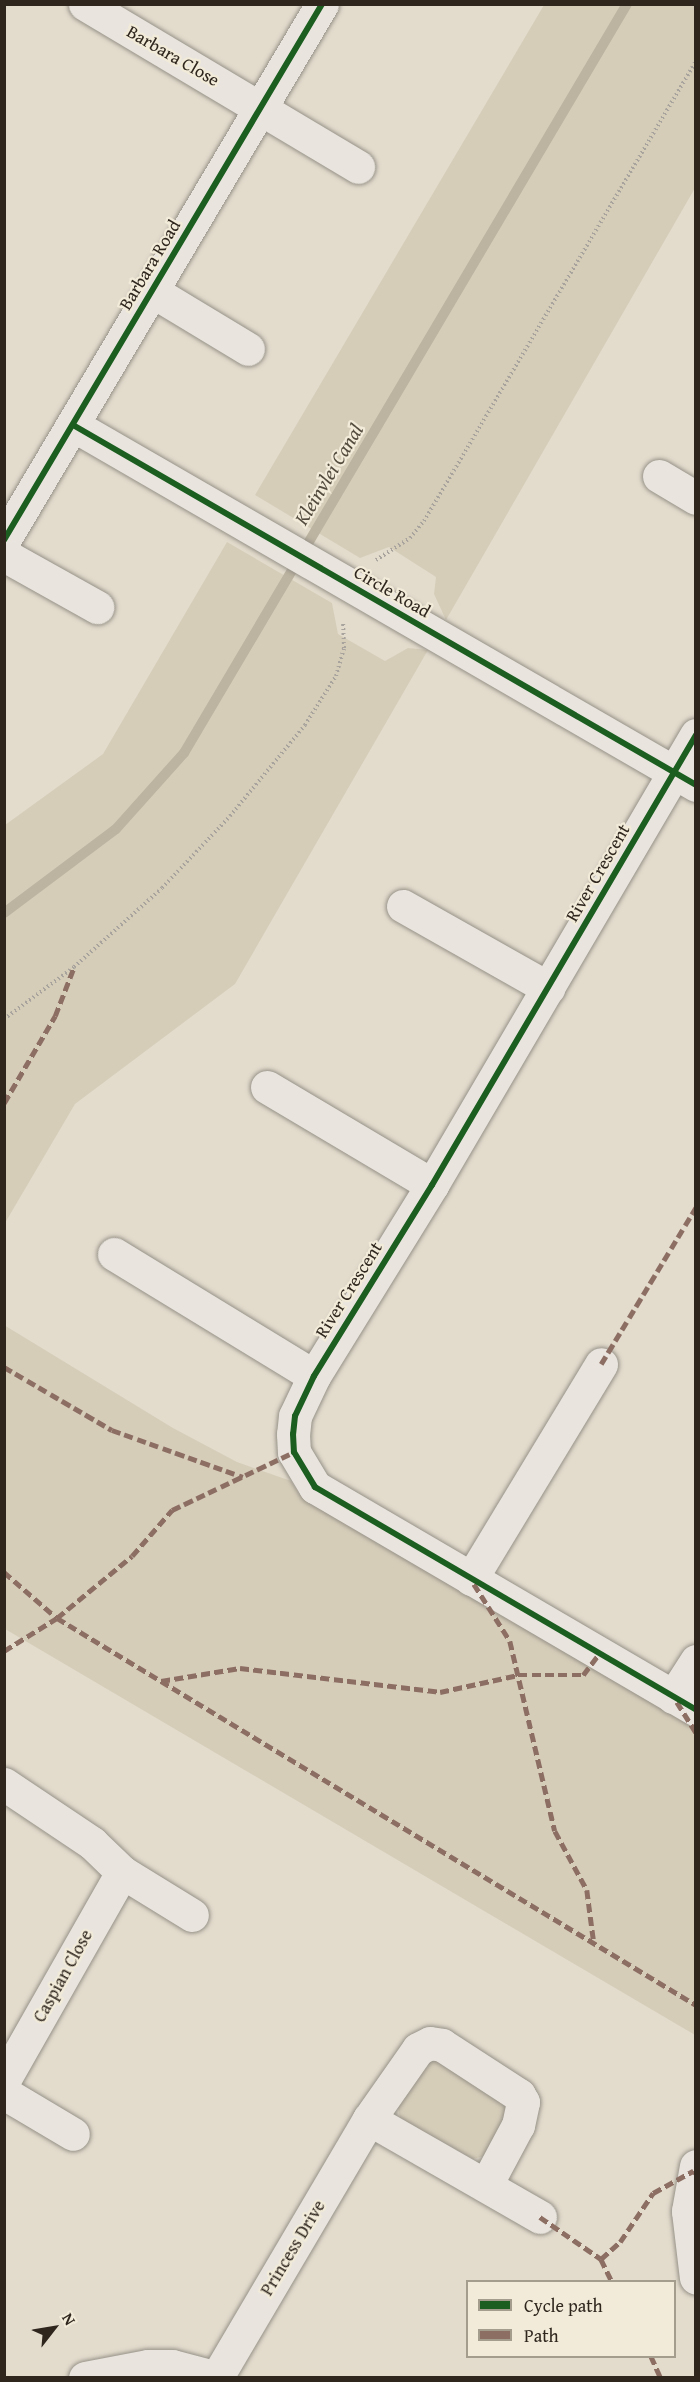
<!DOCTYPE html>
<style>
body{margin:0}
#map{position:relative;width:700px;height:2382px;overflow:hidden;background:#e3dccd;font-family:"Gentium Book Plus",serif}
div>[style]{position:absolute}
.green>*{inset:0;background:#d6cdb9}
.stream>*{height:10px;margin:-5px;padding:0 5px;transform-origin:5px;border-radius:5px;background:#bcb3a0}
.path>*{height:4px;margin-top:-2px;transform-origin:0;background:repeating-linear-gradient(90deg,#a8a49d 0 1.5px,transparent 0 4.5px)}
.roads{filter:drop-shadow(0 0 2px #969188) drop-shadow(0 0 2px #969188)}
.minor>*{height:33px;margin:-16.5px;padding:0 16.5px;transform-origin:16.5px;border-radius:16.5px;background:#e9e5de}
.quiet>*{height:4.5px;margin-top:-2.25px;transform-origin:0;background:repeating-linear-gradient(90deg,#8d6e63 0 9px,transparent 0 13.5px)}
.cycleway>*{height:6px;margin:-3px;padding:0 3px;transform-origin:3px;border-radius:3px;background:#1b5e20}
span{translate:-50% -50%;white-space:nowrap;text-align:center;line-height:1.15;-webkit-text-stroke:4.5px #f2ebd9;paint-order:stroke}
.street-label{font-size:18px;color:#2f271e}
.water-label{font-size:20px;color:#544c3f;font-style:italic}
.frame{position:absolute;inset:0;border:6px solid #2f271e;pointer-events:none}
.legend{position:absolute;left:466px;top:2280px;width:210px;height:78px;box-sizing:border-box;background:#f2ebd9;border:2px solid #a49d8e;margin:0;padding:8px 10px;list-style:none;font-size:18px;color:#2f271e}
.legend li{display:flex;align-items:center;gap:12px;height:30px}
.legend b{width:30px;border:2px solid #a49d8e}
.north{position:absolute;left:24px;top:2298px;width:60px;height:60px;-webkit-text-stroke:4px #f2ebd9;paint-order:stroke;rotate:59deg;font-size:16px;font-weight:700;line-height:24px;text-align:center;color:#2f271e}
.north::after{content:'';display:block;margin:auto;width:21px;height:27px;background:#2f271e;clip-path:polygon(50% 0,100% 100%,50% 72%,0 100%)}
</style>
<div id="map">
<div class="green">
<i style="clip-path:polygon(544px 5px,695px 5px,695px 188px,446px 620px,434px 594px,436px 577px,389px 547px,360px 558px,255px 495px)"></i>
<i style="clip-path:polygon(227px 542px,332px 603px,338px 634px,385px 661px,408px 648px,428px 650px,235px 984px,75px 1104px,5px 1223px,5px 825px,103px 754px)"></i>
<i style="clip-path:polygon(4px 1325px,173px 1428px,237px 1462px,291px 1481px,299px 1494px,695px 1727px,695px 2035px,5px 1629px)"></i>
<i style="clip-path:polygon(437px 2059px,502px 2097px,512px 2121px,492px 2154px,473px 2159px,400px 2118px,396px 2097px,419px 2062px)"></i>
</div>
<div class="stream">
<i style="left:4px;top:913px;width:140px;rotate:-36.9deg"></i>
<i style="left:116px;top:829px;width:102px;rotate:-48.2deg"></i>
<i style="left:184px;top:753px;width:870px;rotate:-59.4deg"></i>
</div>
<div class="path">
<i style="left:376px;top:560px;width:40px;rotate:-32.9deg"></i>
<i style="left:410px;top:538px;width:22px;rotate:-51deg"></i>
<i style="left:424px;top:521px;width:534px;rotate:-59.4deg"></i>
<i style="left:4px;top:1019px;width:87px;rotate:-36.6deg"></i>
<i style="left:74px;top:967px;width:118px;rotate:-41.9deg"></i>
<i style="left:162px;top:888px;width:99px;rotate:-46.6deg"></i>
<i style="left:230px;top:816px;width:118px;rotate:-50.5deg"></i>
<i style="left:305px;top:725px;width:58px;rotate:-57.7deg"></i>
<i style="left:336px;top:676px;width:29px;rotate:-74deg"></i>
<i style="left:344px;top:648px;width:27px;rotate:-92deg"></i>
</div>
<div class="roads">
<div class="minor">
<i style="left:85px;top:4px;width:318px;rotate:30.8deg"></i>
<i style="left:152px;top:291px;width:112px;rotate:31.1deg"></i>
<i style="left:73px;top:425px;width:720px;rotate:30.02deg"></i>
<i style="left:659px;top:476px;width:43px;rotate:30.7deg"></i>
<i style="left:4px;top:540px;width:623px;rotate:-59.32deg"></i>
<i style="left:4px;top:555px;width:107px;rotate:29.2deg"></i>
<i style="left:696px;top:735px;width:522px;rotate:120.4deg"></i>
<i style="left:432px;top:1185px;width:225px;rotate:121.7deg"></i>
<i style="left:314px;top:1376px;width:44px;rotate:115.4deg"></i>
<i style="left:295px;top:1416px;width:18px;rotate:96deg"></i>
<i style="left:293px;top:1434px;width:18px;rotate:87deg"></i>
<i style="left:294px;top:1452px;width:41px;rotate:59deg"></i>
<i style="left:315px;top:1487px;width:441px;rotate:30.3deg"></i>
<i style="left:403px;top:906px;width:167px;rotate:29.5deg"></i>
<i style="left:267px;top:1087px;width:192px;rotate:30.7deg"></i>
<i style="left:114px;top:1254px;width:234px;rotate:31.4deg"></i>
<i style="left:471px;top:1579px;width:251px;rotate:-58.8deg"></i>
<i style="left:673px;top:1697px;width:43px;rotate:-57.4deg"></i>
<i style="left:4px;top:1784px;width:106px;rotate:33.8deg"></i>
<i style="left:92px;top:1843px;width:42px;rotate:44deg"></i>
<i style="left:122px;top:1872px;width:82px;rotate:31.6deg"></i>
<i style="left:4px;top:2080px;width:239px;rotate:-60.4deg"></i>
<i style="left:4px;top:2093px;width:80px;rotate:30.7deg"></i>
<i style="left:369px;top:2119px;width:197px;rotate:29.8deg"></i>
<i style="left:696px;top:2166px;width:46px;rotate:100.1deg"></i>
<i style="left:688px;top:2211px;width:67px;rotate:83.2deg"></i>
<i style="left:217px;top:2377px;width:299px;rotate:-59.5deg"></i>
<i style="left:369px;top:2119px;width:85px;rotate:-55deg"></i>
<i style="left:418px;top:2049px;width:13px;rotate:-27deg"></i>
<i style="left:430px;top:2043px;width:12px;rotate:9deg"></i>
<i style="left:442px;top:2045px;width:92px;rotate:33deg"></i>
<i style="left:519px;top:2095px;width:8px;rotate:60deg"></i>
<i style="left:523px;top:2102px;width:24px;rotate:102deg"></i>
<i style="left:518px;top:2125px;width:66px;rotate:118.1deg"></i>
<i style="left:85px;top:2378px;width:64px;rotate:-10.8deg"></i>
<i style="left:148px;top:2366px;width:24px"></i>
<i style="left:172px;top:2366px;width:48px;rotate:14.6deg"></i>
</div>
</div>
<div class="quiet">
<i style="left:4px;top:1103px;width:101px;rotate:-59.6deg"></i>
<i style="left:55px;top:1016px;width:53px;rotate:-68.8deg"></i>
<i style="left:601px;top:1364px;width:184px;rotate:-58.8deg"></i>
<i style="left:4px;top:1367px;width:125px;rotate:30.3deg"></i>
<i style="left:112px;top:1430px;width:139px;rotate:19.7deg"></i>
<i style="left:4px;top:1572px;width:70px;rotate:41deg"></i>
<i style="left:57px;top:1618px;width:747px;rotate:31.2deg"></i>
<i style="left:474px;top:1584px;width:67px;rotate:57.7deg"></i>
<i style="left:510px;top:1641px;width:195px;rotate:76.7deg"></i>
<i style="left:555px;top:1831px;width:67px;rotate:61.5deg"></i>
<i style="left:587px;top:1890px;width:53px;rotate:82.5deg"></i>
<i style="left:4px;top:1651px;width:62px;rotate:-31.9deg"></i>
<i style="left:57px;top:1618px;width:97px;rotate:-39.6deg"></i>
<i style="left:132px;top:1556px;width:61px;rotate:-49deg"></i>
<i style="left:172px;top:1510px;width:135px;rotate:-25.4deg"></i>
<i style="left:161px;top:1681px;width:80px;rotate:-9.3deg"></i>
<i style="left:240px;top:1668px;width:201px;rotate:6.8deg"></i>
<i style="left:440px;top:1692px;width:80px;rotate:-12.3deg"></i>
<i style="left:518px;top:1675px;width:65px"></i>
<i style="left:583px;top:1675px;width:26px;rotate:-53deg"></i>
<i style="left:677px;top:1702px;width:36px;rotate:58deg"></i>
<i style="left:540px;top:2217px;width:74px;rotate:34.5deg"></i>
<i style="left:601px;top:2259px;width:25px;rotate:64deg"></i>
<i style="left:601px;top:2259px;width:25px;rotate:-42deg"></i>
<i style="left:620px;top:2242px;width:59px;rotate:-56deg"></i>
<i style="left:653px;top:2193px;width:46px;rotate:-28.8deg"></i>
<i style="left:693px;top:2171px;width:4px;rotate:34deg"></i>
<i style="left:651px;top:2356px;width:24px;rotate:66deg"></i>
</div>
<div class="cycleway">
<i style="left:73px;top:425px;width:720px;rotate:30.02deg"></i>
<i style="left:4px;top:540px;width:623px;rotate:-59.32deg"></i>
<i style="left:696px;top:735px;width:522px;rotate:120.4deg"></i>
<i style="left:432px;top:1185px;width:225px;rotate:121.7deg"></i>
<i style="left:314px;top:1376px;width:44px;rotate:115.4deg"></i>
<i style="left:295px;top:1416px;width:18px;rotate:96deg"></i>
<i style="left:293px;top:1434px;width:18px;rotate:87deg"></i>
<i style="left:294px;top:1452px;width:41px;rotate:59deg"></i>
<i style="left:315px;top:1487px;width:441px;rotate:30.3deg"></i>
</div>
<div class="street-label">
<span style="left:173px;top:56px;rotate:30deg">Barbara Close</span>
<span style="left:150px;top:265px;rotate:-59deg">Barbara Road</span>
<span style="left:392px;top:592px;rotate:30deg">Circle Road</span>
<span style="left:598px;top:873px;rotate:-60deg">River Crescent</span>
<span style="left:349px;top:1290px;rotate:-58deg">River Crescent</span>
<span style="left:63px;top:1976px;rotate:-61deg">Caspian Close</span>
<span style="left:293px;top:2248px;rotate:-59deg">Princess Drive</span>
</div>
<div class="water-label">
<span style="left:328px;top:474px;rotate:-59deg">Kleinvlei Canal</span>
</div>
<div class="frame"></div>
<ul class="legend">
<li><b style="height:8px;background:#1b5e20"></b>Cycle path</li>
<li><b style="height:8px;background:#8d6e63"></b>Path</li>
</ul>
<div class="north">N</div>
</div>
